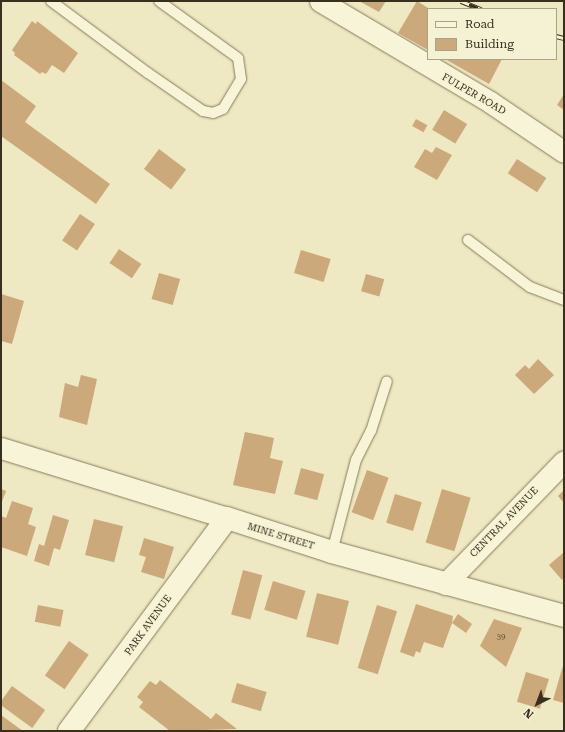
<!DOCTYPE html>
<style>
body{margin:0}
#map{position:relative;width:565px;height:732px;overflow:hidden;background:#eee8c3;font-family:"Roboto Serif",serif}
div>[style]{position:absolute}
.building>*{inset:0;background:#cca97a;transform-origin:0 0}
.roads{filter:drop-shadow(0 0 1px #887a5a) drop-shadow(0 0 1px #887a5a)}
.lane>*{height:10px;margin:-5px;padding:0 5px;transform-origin:5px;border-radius:5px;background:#f8f4d7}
.street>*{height:21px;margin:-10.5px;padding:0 10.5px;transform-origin:10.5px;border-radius:10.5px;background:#f8f4d7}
.secondary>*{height:22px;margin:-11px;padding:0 11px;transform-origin:11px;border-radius:11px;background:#f8f4d7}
.rail>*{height:4.5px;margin-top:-2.25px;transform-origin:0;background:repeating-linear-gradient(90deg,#f5f1d3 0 9px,#382f1e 0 18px);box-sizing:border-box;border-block:1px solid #382f1e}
span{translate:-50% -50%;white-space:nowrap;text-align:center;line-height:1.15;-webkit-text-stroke:3px #f5f1d3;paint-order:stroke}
.number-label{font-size:8px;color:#5d4e35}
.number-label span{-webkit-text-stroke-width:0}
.street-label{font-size:10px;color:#382f1e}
.frame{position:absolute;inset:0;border:2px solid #382f1e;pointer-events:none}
.legend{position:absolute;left:427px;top:8px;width:130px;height:52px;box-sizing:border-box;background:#f5f1d3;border:1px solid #a9a38b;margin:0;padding:5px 7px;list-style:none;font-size:12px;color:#382f1e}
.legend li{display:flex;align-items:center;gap:8px;height:20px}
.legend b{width:20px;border:1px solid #a9a38b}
.north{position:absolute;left:517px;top:684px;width:40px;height:40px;-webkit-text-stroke:3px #f5f1d3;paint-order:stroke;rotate:222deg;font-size:11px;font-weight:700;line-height:16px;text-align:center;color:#382f1e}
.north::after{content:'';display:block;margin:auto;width:14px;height:18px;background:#382f1e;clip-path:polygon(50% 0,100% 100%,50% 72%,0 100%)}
</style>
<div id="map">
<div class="building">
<i style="clip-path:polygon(359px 1px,386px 1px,379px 12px)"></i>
<i style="clip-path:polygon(417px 1px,428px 8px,428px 50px,398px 33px)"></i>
<i style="clip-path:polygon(32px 21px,36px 24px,37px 21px,78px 53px,64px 73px,52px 65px,46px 74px,42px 72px,40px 74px,14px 55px,15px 53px,12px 50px)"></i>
<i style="clip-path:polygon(445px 59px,502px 59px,489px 84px)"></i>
<i style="clip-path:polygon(1px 80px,36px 106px,25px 122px,110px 184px,96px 204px,1px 136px)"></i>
<i style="clip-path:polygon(564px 94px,564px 110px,557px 105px)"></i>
<i style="left:444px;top:110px;width:27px;height:23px;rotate:31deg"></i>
<i style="left:416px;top:119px;width:13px;height:8px;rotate:29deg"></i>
<i style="clip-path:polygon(436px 147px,452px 155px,437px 180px,414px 167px,425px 149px,432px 153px)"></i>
<i style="left:159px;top:149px;width:34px;height:25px;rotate:37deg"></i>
<i style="left:517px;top:159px;width:35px;height:17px;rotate:33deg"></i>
<i style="left:80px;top:214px;width:18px;height:32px;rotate:34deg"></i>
<i style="left:119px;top:249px;width:27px;height:17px;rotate:34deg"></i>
<i style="left:301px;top:250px;width:31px;height:24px;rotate:17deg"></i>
<i style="left:159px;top:273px;width:22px;height:27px;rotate:16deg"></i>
<i style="left:366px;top:274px;width:19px;height:18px;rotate:16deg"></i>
<i style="clip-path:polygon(1px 294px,24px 301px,12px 344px,1px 341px)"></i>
<i style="clip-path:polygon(538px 359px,554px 375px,534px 394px,515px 375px,525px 365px,529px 369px)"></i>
<i style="clip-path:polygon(81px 375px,97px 379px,87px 425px,59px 417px,65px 383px,78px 387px)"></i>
<i style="clip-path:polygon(245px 432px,274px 438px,270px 458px,283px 461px,275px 494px,233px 485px)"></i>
<i style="left:301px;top:468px;width:24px;height:27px;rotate:15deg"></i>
<i style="left:367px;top:470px;width:23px;height:45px;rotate:20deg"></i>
<i style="clip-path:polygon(1px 489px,6px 491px,1px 504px)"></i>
<i style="left:442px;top:489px;width:30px;height:56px;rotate:17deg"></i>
<i style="clip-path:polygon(564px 490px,564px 503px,558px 496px)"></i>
<i style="left:395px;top:494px;width:28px;height:30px;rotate:17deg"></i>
<i style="clip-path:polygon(12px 501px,33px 508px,28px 524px,36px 527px,27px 556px,1px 547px,1px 516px,6px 518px)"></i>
<i style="clip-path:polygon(53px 515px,69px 520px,60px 550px,54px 548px,49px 566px,34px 561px,39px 544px,44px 546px)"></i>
<i style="left:94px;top:519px;width:30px;height:37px;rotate:14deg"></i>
<i style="clip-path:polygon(144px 538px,174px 547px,164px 579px,141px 572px,146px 557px,139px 555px)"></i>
<i style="clip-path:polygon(564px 552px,564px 578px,562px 580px,549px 565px)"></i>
<i style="left:243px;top:570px;width:20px;height:46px;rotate:15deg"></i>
<i style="left:273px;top:581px;width:34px;height:30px;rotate:17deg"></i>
<i style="left:317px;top:593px;width:33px;height:45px;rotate:14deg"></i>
<i style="clip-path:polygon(416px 604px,453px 616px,452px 623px,458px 614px,472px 624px,466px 633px,452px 623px,443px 648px,424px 642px,420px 653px,416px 651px,414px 657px,400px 652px)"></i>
<i style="left:38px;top:605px;width:26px;height:17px;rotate:11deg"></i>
<i style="left:377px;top:605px;width:21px;height:66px;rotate:17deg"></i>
<i style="clip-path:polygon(494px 619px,522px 628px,506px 667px,480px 646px)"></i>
<i style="left:69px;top:641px;width:24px;height:42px;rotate:35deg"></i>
<i style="clip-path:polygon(564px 662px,564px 703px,553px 700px)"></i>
<i style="left:526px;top:672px;width:24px;height:31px;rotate:17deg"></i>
<i style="clip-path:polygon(160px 680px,211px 719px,216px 713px,237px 729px,170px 731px,139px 707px,143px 702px,137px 697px,150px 681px,156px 685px)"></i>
<i style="left:237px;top:683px;width:31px;height:20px;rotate:17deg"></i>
<i style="left:12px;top:686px;width:41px;height:22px;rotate:36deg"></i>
<i style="clip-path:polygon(1px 715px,23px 731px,1px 731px)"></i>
</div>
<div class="roads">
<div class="lane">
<i style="left:51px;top:1px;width:121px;rotate:36.6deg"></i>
<i style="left:148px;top:73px;width:67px;rotate:34.6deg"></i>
<i style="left:203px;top:111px;width:10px;rotate:11deg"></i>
<i style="left:213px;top:113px;width:11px;rotate:-22deg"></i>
<i style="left:223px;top:109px;width:35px;rotate:-59deg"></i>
<i style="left:241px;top:79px;width:21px;rotate:-98deg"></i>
<i style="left:238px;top:58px;width:97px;rotate:-144.2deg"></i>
<i style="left:468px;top:240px;width:78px;rotate:37.2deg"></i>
<i style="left:530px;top:287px;width:36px;rotate:21deg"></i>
<i style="left:332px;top:552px;width:95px;rotate:-75.4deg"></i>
<i style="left:356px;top:460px;width:33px;rotate:-63deg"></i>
<i style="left:371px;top:431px;width:52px;rotate:-72.3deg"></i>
</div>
<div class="street">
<i style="left:320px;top:1px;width:198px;rotate:30.7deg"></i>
<i style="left:490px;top:102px;width:89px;rotate:34deg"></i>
<i style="left:1px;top:448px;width:237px;rotate:17.2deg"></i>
<i style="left:445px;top:584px;width:171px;rotate:-45.9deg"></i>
</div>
<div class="secondary">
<i style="left:69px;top:731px;width:265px;rotate:-53.4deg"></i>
<i style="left:227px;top:518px;width:110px;rotate:17.9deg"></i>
<i style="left:332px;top:552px;width:241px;rotate:15.4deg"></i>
</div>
</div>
<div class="rail">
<i style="left:461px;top:1px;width:22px;rotate:22deg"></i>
<i style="left:556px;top:36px;width:8px;rotate:14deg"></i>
</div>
<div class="number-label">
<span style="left:501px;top:637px">39</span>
</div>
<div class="street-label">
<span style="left:474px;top:94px;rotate:30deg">FULPER ROAD</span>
<span style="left:504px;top:522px;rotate:-46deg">CENTRAL AVENUE</span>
<span style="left:281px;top:536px;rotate:17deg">MINE STREET</span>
<span style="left:148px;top:625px;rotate:-54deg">PARK AVENUE</span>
</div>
<div class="frame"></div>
<ul class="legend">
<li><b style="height:5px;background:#f8f4d7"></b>Road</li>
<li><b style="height:11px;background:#cca97a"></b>Building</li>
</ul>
<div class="north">N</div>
</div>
